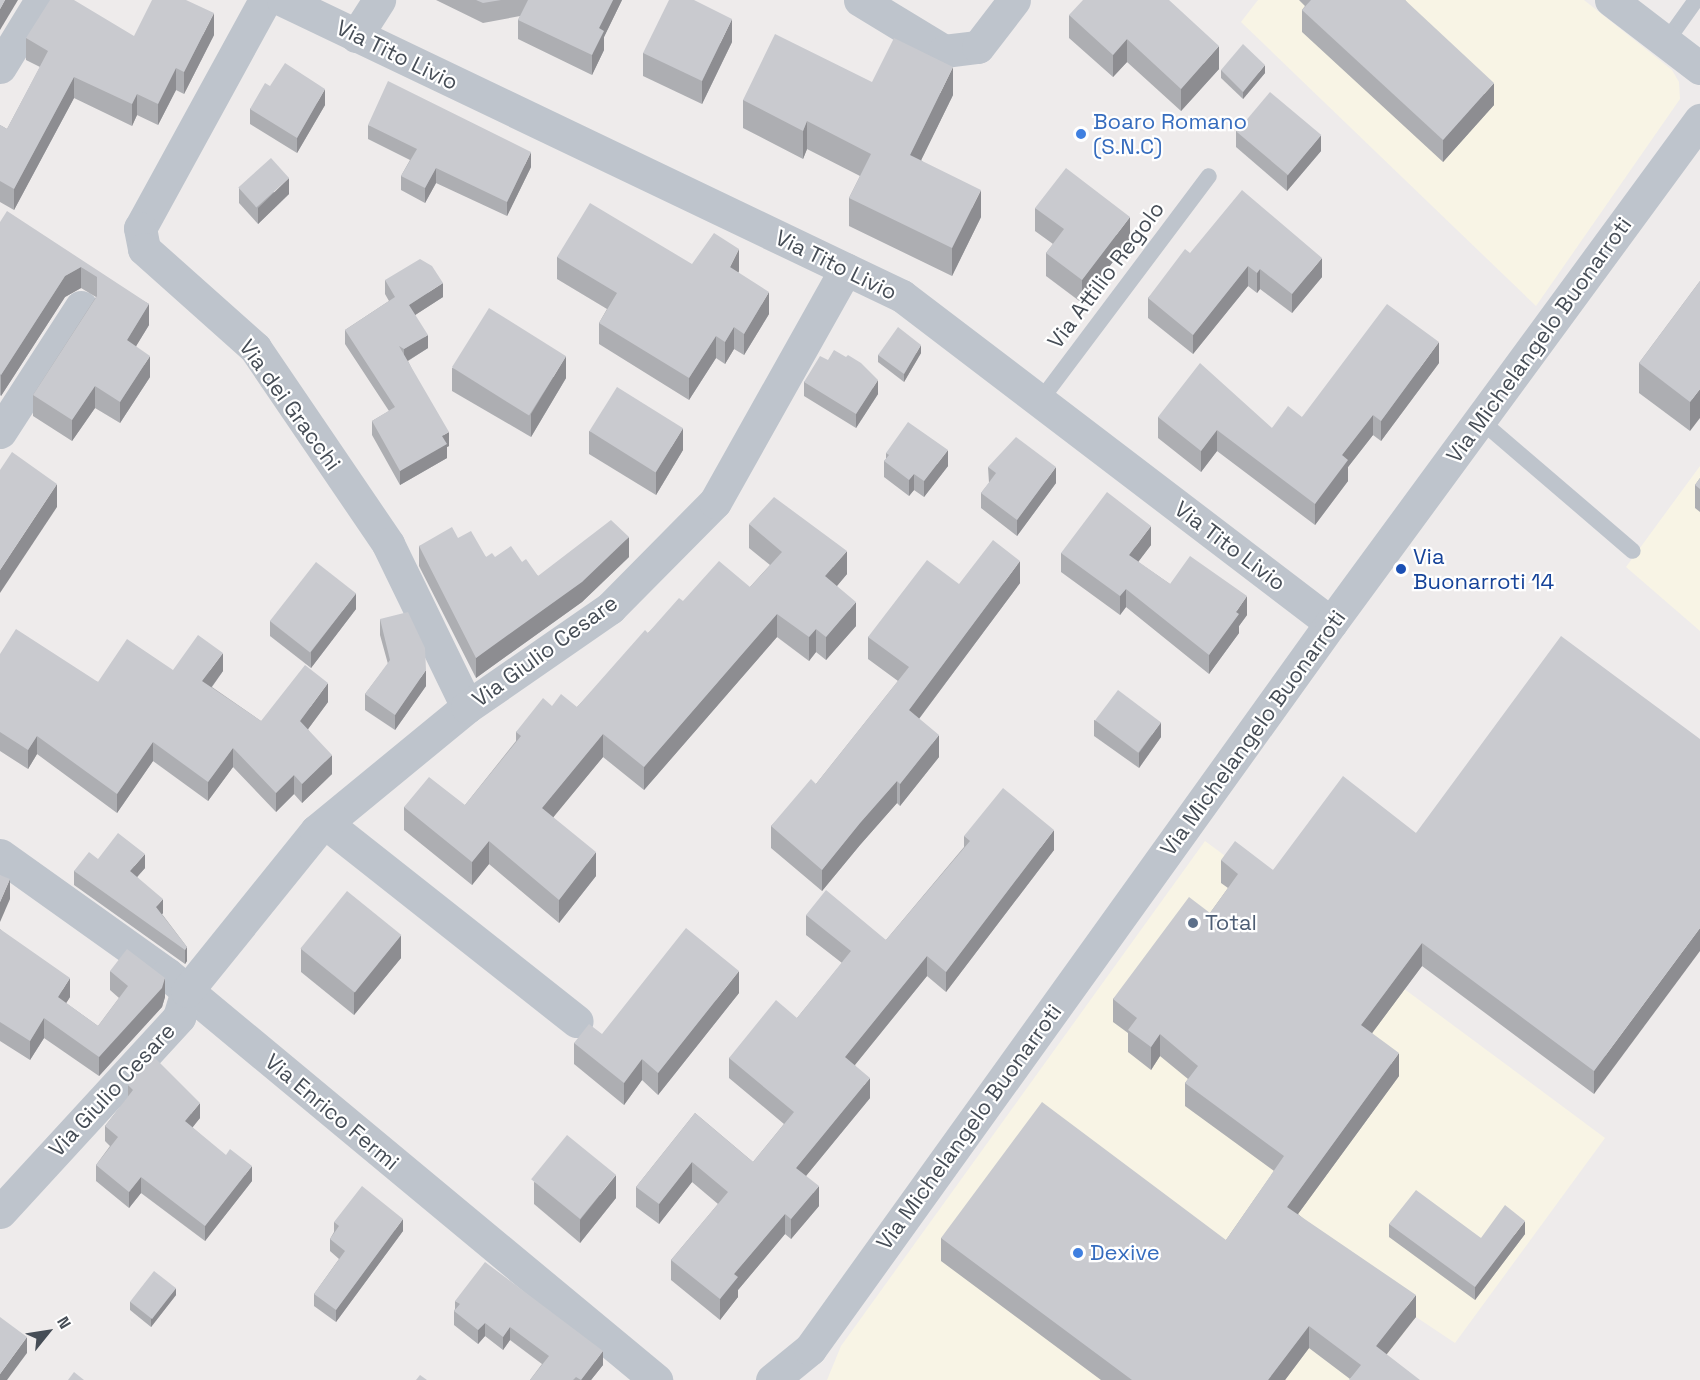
<!DOCTYPE html>
<style>
body{margin:0}
#map{position:relative;width:1700px;height:1380px;overflow:hidden;background:#eeebeb;font-family:"Space Grotesk",sans-serif}
div>[style]{position:absolute}
.commercial>*{inset:0;background:#f8f4e5}
.service>*{height:16px;margin:-8px;padding:0 8px;transform-origin:8px;border-radius:8px;background:#bec4cc}
.minor>*{height:33px;margin:-16.5px;padding:0 16.5px;transform-origin:16.5px;border-radius:16.5px;background:#bec4cc}
.tertiary>*{height:33px;margin:-16.5px;padding:0 16.5px;transform-origin:16.5px;border-radius:16.5px;background:#bec4cc}
.wall>*{inset:0;background:#adaeb2}
.shaded-wall>*{inset:0;background:#8d8d91}
.building>*{inset:0;background:#c9cacf;transform-origin:0 0}
.dots>*{width:16px;height:16px;translate:-50% -50%;box-sizing:border-box;border:3px solid #fff;border-radius:50%}
span{translate:-50% -50%;white-space:nowrap;text-align:center;line-height:1.15;-webkit-text-stroke:4.5px #fff;paint-order:stroke}
.street-label{font-size:22px;color:#464d56}
.shop-label{font-size:22px;color:#366cbe}
.left{translate:0 -50%;text-align:left}
.transit-label{font-size:22px;color:#164399}
.service-label{font-size:22px;color:#4e5e75}
.north{position:absolute;left:18px;top:1302px;width:60px;height:60px;-webkit-text-stroke:4px #fff;paint-order:stroke;rotate:60deg;font-size:16px;font-weight:700;line-height:24px;text-align:center;color:#464d56}
.north::after{content:'';display:block;margin:auto;width:21px;height:27px;background:#464d56;clip-path:polygon(50% 0,100% 100%,50% 72%,0 100%)}
</style>
<div id="map">
<div class="commercial">
<i style="clip-path:polygon(1258px 0,1584px 0,1672px 70px,1679px 82px,1680px 99px,1536px 306px,1241px 22px)"></i>
<i style="clip-path:polygon(1700px 466px,1700px 631px,1626px 567px)"></i>
<i style="clip-path:polygon(1205px 841px,1605px 1138px,1455px 1343px,1416px 1317px,1367px 1380px,827px 1380px,841px 1346px)"></i>
</div>
<div class="service">
<i style="left:1666px;top:42px;width:52px;rotate:-54.5deg"></i>
<i style="left:1040px;top:401px;width:281px;rotate:-53.1deg"></i>
<i style="left:1480px;top:420px;width:201px;rotate:40.6deg"></i>
</div>
<div class="minor">
<i style="left:265px;top:0;width:260px;rotate:118.7deg"></i>
<i style="left:140px;top:228px;width:21px;rotate:79deg"></i>
<i style="left:144px;top:249px;width:149px;rotate:41.7deg"></i>
<i style="left:255px;top:348px;width:237px;rotate:55.8deg"></i>
<i style="left:388px;top:544px;width:181px;rotate:64.1deg"></i>
<i style="left:283px;top:0;width:686px;rotate:25.56deg"></i>
<i style="left:902px;top:296px;width:539px;rotate:37.32deg"></i>
<i style="left:860px;top:0;width:98px;rotate:31.3deg"></i>
<i style="left:944px;top:51px;width:34px;rotate:-7deg"></i>
<i style="left:978px;top:47px;width:59px;rotate:-52.5deg"></i>
<i style="left:1611px;top:0;width:112px;rotate:37.4deg"></i>
<i style="left:356px;top:36px;width:43px;rotate:-57.4deg"></i>
<i style="left:0;top:67px;width:79px;rotate:-58.5deg"></i>
<i style="left:0;top:432px;width:149px;rotate:-57.1deg"></i>
<i style="left:327px;top:824px;width:318px;rotate:38.3deg"></i>
<i style="left:0;top:855px;width:205px;rotate:35.5deg"></i>
<i style="left:167px;top:974px;width:636px;rotate:39.7deg"></i>
<i style="left:0;top:1212px;width:265px;rotate:-47.4deg"></i>
<i style="left:179px;top:1017px;width:27px;rotate:-73deg"></i>
<i style="left:187px;top:991px;width:206px;rotate:-51.1deg"></i>
<i style="left:316px;top:831px;width:195px;rotate:-39.4deg"></i>
<i style="left:467px;top:707px;width:174px;rotate:-34.7deg"></i>
<i style="left:610px;top:608px;width:149px;rotate:-45.3deg"></i>
<i style="left:715px;top:502px;width:267px;rotate:-60.7deg"></i>
</div>
<div class="tertiary">
<i style="left:772px;top:1380px;width:49px;rotate:-39.2deg"></i>
<i style="left:810px;top:1349px;width:894px;rotate:-54.34deg"></i>
<i style="left:1331px;top:623px;width:624px;rotate:-53.74deg"></i>
</div>
<div class="wall">
<i style="clip-path:polygon(436px 0,622px 0,604px 37px,604px 50px,592px 75px,518px 39px,518px 20px,520px 16px,483px 23px)"></i>
<i style="clip-path:polygon(1299px 0,1405px 0,1494px 105px,1443px 162px,1302px 32px,1302px 10px,1305px 6px)"></i>
<i style="clip-path:polygon(1069px 15px,1219px 69px,1181px 111px,1127px 62px,1113px 77px,1069px 38px)"></i>
<i style="clip-path:polygon(214px 35px,184px 94px,176px 90px,158px 125px,137px 115px,132px 126px,74px 98px,14px 210px,0 202px,0 125px,7px 129px,40px 67px,26px 60px,26px 38px)"></i>
<i style="clip-path:polygon(732px 42px,702px 104px,643px 76px,643px 53px)"></i>
<i style="clip-path:polygon(1221px 70px,1265px 73px,1243px 99px,1221px 78px)"></i>
<i style="clip-path:polygon(872px 82px,953px 95px,921px 160px,981px 217px,952px 276px,849px 226px,849px 198px,860px 176px,807px 149px,803px 159px,743px 128px,743px 100px)"></i>
<i style="clip-path:polygon(270px 86px,325px 105px,297px 153px,250px 124px,250px 109px)"></i>
<i style="clip-path:polygon(368px 125px,531px 167px,507px 216px,436px 183px,425px 203px,401px 190px,401px 176px,410px 160px,368px 139px)"></i>
<i style="clip-path:polygon(1236px 131px,1321px 151px,1287px 191px,1236px 147px)"></i>
<i style="clip-path:polygon(239px 188px,289px 194px,258px 224px,239px 203px)"></i>
<i style="clip-path:polygon(1035px 208px,1130px 239px,1082px 303px,1046px 276px,1046px 253px,1053px 244px,1035px 231px)"></i>
<i style="clip-path:polygon(0 222px,149px 304px,149px 325px,136px 346px,150px 377px,120px 423px,95px 408px,72px 441px,33px 416px,33px 395px,96px 297px,81px 288px,65px 297px,1px 396px,0 395px)"></i>
<i style="clip-path:polygon(1190px 253px,1322px 277px,1292px 313px,1260px 289px,1257px 293px,1248px 286px,1193px 354px,1148px 318px,1148px 298px)"></i>
<i style="clip-path:polygon(557px 257px,692px 264px,739px 271px,738px 273px,769px 314px,744px 355px,734px 349px,725px 364px,716px 358px,689px 400px,599px 344px,599px 323px,607px 309px,557px 279px)"></i>
<i style="clip-path:polygon(385px 280px,443px 297px,415px 315px,428px 348px,408px 361px,449px 446px,447px 447px,447px 458px,400px 485px,372px 435px,372px 421px,389px 411px,345px 344px,345px 330px,389px 301px,385px 294px)"></i>
<i style="clip-path:polygon(1700px 281px,1690px 431px,1639px 393px,1639px 363px)"></i>
<i style="clip-path:polygon(921px 353px,904px 382px,878px 362px,878px 355px)"></i>
<i style="clip-path:polygon(846px 357px,878px 394px,856px 428px,804px 396px,804px 382px,828px 360px)"></i>
<i style="clip-path:polygon(1439px 363px,1381px 441px,1373px 435px,1348px 467px,1348px 481px,1315px 525px,1217px 451px,1201px 472px,1158px 438px,1158px 417px,1272px 428px,1302px 417px)"></i>
<i style="clip-path:polygon(452px 368px,566px 378px,531px 437px,452px 391px)"></i>
<i style="clip-path:polygon(589px 431px,683px 450px,656px 495px,589px 454px)"></i>
<i style="clip-path:polygon(886px 453px,948px 466px,924px 497px,914px 490px,909px 496px,884px 477px,884px 461px,886px 459px)"></i>
<i style="clip-path:polygon(988px 467px,1056px 483px,1017px 536px,981px 508px,981px 493px,989px 483px)"></i>
<i style="clip-path:polygon(1700px 478px,1700px 512px,1695px 508px,1695px 485px)"></i>
<i style="clip-path:polygon(749px 524px,847px 574px,837px 586px,856px 626px,826px 660px,816px 652px,809px 661px,777px 637px,644px 790px,603px 757px,553px 817px,596px 876px,559px 923px,489px 864px,472px 885px,404px 830px,404px 807px,465px 805px,516px 741px,516px 732px,552px 706px,577px 707px,648px 633px,683px 601px,750px 587px,770px 565px,749px 548px)"></i>
<i style="clip-path:polygon(458px 538px,486px 557px,495px 557px,522px 562px,538px 576px,629px 557px,582px 602px,476px 678px,419px 566px,419px 546px)"></i>
<i style="clip-path:polygon(1151px 545px,1138px 562px,1170px 584px,1247px 615px,1239px 626px,1239px 633px,1209px 674px,1126px 607px,1120px 615px,1061px 572px,1061px 553px)"></i>
<i style="clip-path:polygon(1020px 583px,919px 719px,939px 757px,900px 806px,897px 803px,860px 845px,822px 891px,771px 848px,771px 826px,816px 784px,898px 681px,868px 659px,868px 637px,959px 584px)"></i>
<i style="clip-path:polygon(356px 609px,311px 668px,270px 636px,270px 621px)"></i>
<i style="clip-path:polygon(380px 619px,426px 686px,395px 730px,365px 710px,365px 694px,388px 664px,380px 635px)"></i>
<i style="clip-path:polygon(0 654px,98px 682px,173px 670px,223px 671px,212px 687px,261px 721px,328px 702px,308px 729px,332px 774px,302px 803px,294px 794px,276px 812px,233px 767px,208px 801px,153px 761px,117px 813px,37px 754px,28px 769px,0 751px)"></i>
<i style="clip-path:polygon(1094px 720px,1161px 737px,1139px 768px,1094px 736px)"></i>
<i style="clip-path:polygon(1700px 739px,1594px 1094px,1422px 966px,1372px 1033px,1399px 1076px,1298px 1214px,1416px 1317px,1350px 1379px,1309px 1348px,1285px 1380px,1101px 1380px,941px 1261px,941px 1238px,1226px 1240px,1274px 1171px,1185px 1106px,1185px 1083px,1188px 1079px,1160px 1056px,1151px 1070px,1128px 1052px,1128px 1033px,1113px 1022px,1113px 999px,1210px 913px,1228px 888px,1221px 883px,1221px 860px,1273px 870px,1416px 833px)"></i>
<i style="clip-path:polygon(964px 836px,1054px 850px,946px 992px,927px 976px,855px 1065px,870px 1098px,806px 1176px,819px 1206px,791px 1239px,785px 1234px,738px 1290px,738px 1297px,720px 1320px,671px 1280px,671px 1260px,718px 1204px,692px 1182px,659px 1224px,636px 1207px,636px 1187px,695px 1113px,753px 1162px,784px 1124px,729px 1078px,729px 1058px,797px 1018px,842px 963px,806px 935px,806px 915px,886px 940px,964px 847px)"></i>
<i style="clip-path:polygon(98px 859px,145px 868px,137px 877px,163px 913px,162px 914px,187px 947px,187px 961px,185px 964px,74px 885px,74px 871px)"></i>
<i style="clip-path:polygon(0 929px,70px 997px,66px 1003px,98px 1026px,119px 998px,110px 990px,110px 971px,165px 997px,162px 1007px,99px 1076px,44px 1038px,30px 1060px,0 1041px)"></i>
<i style="clip-path:polygon(301px 949px,401px 958px,354px 1015px,301px 972px)"></i>
<i style="clip-path:polygon(739px 993px,658px 1095px,642px 1080px,624px 1105px,574px 1064px,574px 1043px)"></i>
<i style="clip-path:polygon(128px 1085px,200px 1118px,192px 1127px,252px 1181px,205px 1241px,141px 1193px,129px 1208px,96px 1181px,96px 1165px,110px 1146px,105px 1141px,105px 1126px,128px 1097px)"></i>
<i style="clip-path:polygon(534px 1182px,616px 1198px,580px 1243px,534px 1204px)"></i>
<i style="clip-path:polygon(334px 1222px,403px 1231px,336px 1322px,314px 1306px,314px 1294px,339px 1259px,330px 1251px,330px 1239px,334px 1232px)"></i>
<i style="clip-path:polygon(1389px 1224px,1481px 1238px,1525px 1234px,1475px 1300px,1389px 1237px)"></i>
<i style="clip-path:polygon(176px 1295px,151px 1327px,130px 1310px,130px 1302px)"></i>
<i style="clip-path:polygon(455px 1301px,603px 1365px,591px 1380px,530px 1380px,542px 1364px,510px 1340px,503px 1350px,485px 1336px,478px 1344px,454px 1325px,454px 1311px,455px 1309px)"></i>
</div>
<div class="shaded-wall">
<i style="clip-path:polygon(5px 0,18px 0,0 30px,0 9px)"></i>
<i style="clip-path:polygon(613px 0,622px 0,604px 37px,604px 50px,592px 75px,592px 55px,599px 28px)"></i>
<i style="clip-path:polygon(214px 13px,214px 35px,184px 94px,184px 72px)"></i>
<i style="clip-path:polygon(732px 19px,732px 42px,702px 104px,702px 81px)"></i>
<i style="clip-path:polygon(1127px 39px,1127px 62px,1113px 77px,1113px 55px)"></i>
<i style="clip-path:polygon(1219px 46px,1219px 69px,1181px 111px,1181px 89px)"></i>
<i style="clip-path:polygon(1265px 65px,1265px 73px,1243px 99px,1243px 92px)"></i>
<i style="clip-path:polygon(953px 67px,953px 95px,910px 183px,910px 155px)"></i>
<i style="clip-path:polygon(176px 68px,176px 90px,158px 125px,158px 104px)"></i>
<i style="clip-path:polygon(74px 77px,74px 98px,14px 210px,14px 189px)"></i>
<i style="clip-path:polygon(1494px 83px,1494px 105px,1443px 162px,1443px 140px)"></i>
<i style="clip-path:polygon(325px 89px,325px 105px,297px 153px,297px 138px)"></i>
<i style="clip-path:polygon(137px 94px,137px 115px,132px 126px,132px 104px)"></i>
<i style="clip-path:polygon(807px 121px,807px 149px,803px 159px,803px 131px)"></i>
<i style="clip-path:polygon(1321px 135px,1321px 151px,1287px 191px,1287px 176px)"></i>
<i style="clip-path:polygon(531px 152px,531px 167px,507px 216px,507px 202px)"></i>
<i style="clip-path:polygon(436px 168px,436px 183px,425px 203px,425px 188px)"></i>
<i style="clip-path:polygon(289px 178px,289px 194px,258px 224px,258px 208px)"></i>
<i style="clip-path:polygon(981px 190px,981px 217px,952px 276px,952px 248px)"></i>
<i style="clip-path:polygon(1130px 217px,1130px 239px,1082px 303px,1082px 280px)"></i>
<i style="clip-path:polygon(739px 249px,739px 271px,730px 289px,730px 267px)"></i>
<i style="clip-path:polygon(1322px 258px,1322px 277px,1292px 313px,1292px 294px)"></i>
<i style="clip-path:polygon(1248px 266px,1248px 286px,1193px 354px,1193px 335px)"></i>
<i style="clip-path:polygon(81px 267px,81px 288px,65px 297px,1px 396px,1px 375px,65px 276px)"></i>
<i style="clip-path:polygon(1260px 269px,1260px 289px,1257px 293px,1257px 273px)"></i>
<i style="clip-path:polygon(443px 283px,443px 297px,409px 319px,409px 305px)"></i>
<i style="clip-path:polygon(769px 292px,769px 314px,744px 355px,744px 334px)"></i>
<i style="clip-path:polygon(149px 304px,149px 325px,127px 361px,127px 340px)"></i>
<i style="clip-path:polygon(734px 327px,734px 349px,725px 364px,725px 342px)"></i>
<i style="clip-path:polygon(428px 335px,428px 348px,404px 363px,404px 349px)"></i>
<i style="clip-path:polygon(716px 336px,716px 358px,689px 400px,689px 378px)"></i>
<i style="clip-path:polygon(1439px 342px,1439px 363px,1381px 441px,1381px 421px)"></i>
<i style="clip-path:polygon(921px 345px,921px 353px,904px 382px,904px 374px)"></i>
<i style="clip-path:polygon(150px 356px,150px 377px,120px 423px,120px 402px)"></i>
<i style="clip-path:polygon(566px 356px,566px 378px,531px 437px,531px 414px)"></i>
<i style="clip-path:polygon(878px 380px,878px 394px,856px 428px,856px 414px)"></i>
<i style="clip-path:polygon(95px 386px,95px 408px,72px 441px,72px 420px)"></i>
<i style="clip-path:polygon(1700px 389px,1700px 418px,1690px 431px,1690px 402px)"></i>
<i style="clip-path:polygon(1373px 415px,1373px 435px,1348px 467px,1348px 481px,1315px 525px,1315px 504px,1342px 455px)"></i>
<i style="clip-path:polygon(683px 428px,683px 450px,656px 495px,656px 472px)"></i>
<i style="clip-path:polygon(1217px 430px,1217px 451px,1201px 472px,1201px 451px)"></i>
<i style="clip-path:polygon(449px 432px,449px 446px,447px 447px,447px 458px,400px 485px,400px 471px,442px 436px)"></i>
<i style="clip-path:polygon(948px 450px,948px 466px,924px 497px,924px 481px)"></i>
<i style="clip-path:polygon(1056px 467px,1056px 483px,1017px 536px,1017px 520px)"></i>
<i style="clip-path:polygon(914px 474px,914px 490px,909px 496px,909px 480px)"></i>
<i style="clip-path:polygon(57px 484px,57px 507px,0 593px,0 570px)"></i>
<i style="clip-path:polygon(1151px 526px,1151px 545px,1129px 574px,1129px 555px)"></i>
<i style="clip-path:polygon(629px 537px,629px 557px,582px 602px,476px 678px,476px 658px)"></i>
<i style="clip-path:polygon(847px 551px,847px 574px,825px 600px,825px 576px)"></i>
<i style="clip-path:polygon(1020px 561px,1020px 583px,909px 732px,909px 710px)"></i>
<i style="clip-path:polygon(1126px 589px,1126px 607px,1120px 615px,1120px 596px)"></i>
<i style="clip-path:polygon(356px 593px,356px 609px,311px 668px,311px 652px)"></i>
<i style="clip-path:polygon(1247px 596px,1247px 615px,1239px 626px,1239px 633px,1209px 674px,1209px 655px,1236px 612px)"></i>
<i style="clip-path:polygon(856px 602px,856px 626px,826px 660px,826px 637px)"></i>
<i style="clip-path:polygon(777px 614px,777px 637px,644px 790px,644px 767px)"></i>
<i style="clip-path:polygon(816px 629px,816px 652px,809px 661px,809px 637px)"></i>
<i style="clip-path:polygon(223px 653px,223px 671px,202px 700px,202px 681px)"></i>
<i style="clip-path:polygon(426px 670px,426px 686px,395px 730px,395px 715px)"></i>
<i style="clip-path:polygon(328px 683px,328px 702px,300px 740px,300px 721px)"></i>
<i style="clip-path:polygon(1161px 722px,1161px 737px,1139px 768px,1139px 753px)"></i>
<i style="clip-path:polygon(603px 734px,603px 757px,542px 831px,542px 808px)"></i>
<i style="clip-path:polygon(939px 735px,939px 757px,900px 806px,900px 784px)"></i>
<i style="clip-path:polygon(37px 736px,37px 754px,28px 769px,28px 750px)"></i>
<i style="clip-path:polygon(153px 742px,153px 761px,117px 813px,117px 794px)"></i>
<i style="clip-path:polygon(233px 748px,233px 767px,208px 801px,208px 782px)"></i>
<i style="clip-path:polygon(332px 755px,332px 774px,302px 803px,302px 784px)"></i>
<i style="clip-path:polygon(294px 775px,294px 794px,276px 812px,276px 793px)"></i>
<i style="clip-path:polygon(897px 781px,897px 803px,860px 845px,822px 891px,822px 870px,860px 823px)"></i>
<i style="clip-path:polygon(1054px 830px,1054px 850px,946px 992px,946px 972px)"></i>
<i style="clip-path:polygon(489px 841px,489px 864px,472px 885px,472px 862px)"></i>
<i style="clip-path:polygon(596px 852px,596px 876px,559px 923px,559px 900px)"></i>
<i style="clip-path:polygon(145px 854px,145px 868px,130px 885px,130px 871px)"></i>
<i style="clip-path:polygon(10px 879px,10px 899px,0 922px,0 902px)"></i>
<i style="clip-path:polygon(163px 899px,163px 913px,156px 921px,156px 907px)"></i>
<i style="clip-path:polygon(1700px 928px,1700px 951px,1594px 1094px,1594px 1071px)"></i>
<i style="clip-path:polygon(401px 935px,401px 958px,354px 1015px,354px 992px)"></i>
<i style="clip-path:polygon(1422px 943px,1422px 966px,1361px 1048px,1361px 1025px)"></i>
<i style="clip-path:polygon(187px 947px,187px 961px,185px 964px,185px 950px)"></i>
<i style="clip-path:polygon(927px 956px,927px 976px,845px 1077px,845px 1057px)"></i>
<i style="clip-path:polygon(739px 971px,739px 993px,658px 1095px,658px 1073px)"></i>
<i style="clip-path:polygon(70px 978px,70px 997px,58px 1016px,58px 997px)"></i>
<i style="clip-path:polygon(165px 978px,165px 997px,162px 1007px,99px 1076px,99px 1057px)"></i>
<i style="clip-path:polygon(44px 1018px,44px 1038px,30px 1060px,30px 1041px)"></i>
<i style="clip-path:polygon(1160px 1034px,1160px 1056px,1151px 1070px,1151px 1047px)"></i>
<i style="clip-path:polygon(1399px 1053px,1399px 1076px,1287px 1229px,1287px 1207px)"></i>
<i style="clip-path:polygon(642px 1059px,642px 1080px,624px 1105px,624px 1083px)"></i>
<i style="clip-path:polygon(870px 1078px,870px 1098px,796px 1188px,796px 1168px)"></i>
<i style="clip-path:polygon(200px 1103px,200px 1118px,185px 1137px,185px 1121px)"></i>
<i style="clip-path:polygon(692px 1162px,692px 1182px,659px 1224px,659px 1204px)"></i>
<i style="clip-path:polygon(252px 1166px,252px 1181px,205px 1241px,205px 1226px)"></i>
<i style="clip-path:polygon(616px 1175px,616px 1198px,580px 1243px,580px 1220px)"></i>
<i style="clip-path:polygon(141px 1177px,141px 1193px,129px 1208px,129px 1192px)"></i>
<i style="clip-path:polygon(819px 1186px,819px 1206px,791px 1239px,791px 1219px)"></i>
<i style="clip-path:polygon(785px 1214px,785px 1234px,738px 1290px,738px 1297px,720px 1320px,720px 1299px,734px 1274px)"></i>
<i style="clip-path:polygon(403px 1219px,403px 1231px,336px 1322px,336px 1310px)"></i>
<i style="clip-path:polygon(1525px 1221px,1525px 1234px,1475px 1300px,1475px 1287px)"></i>
<i style="clip-path:polygon(176px 1288px,176px 1295px,151px 1327px,151px 1319px)"></i>
<i style="clip-path:polygon(1416px 1295px,1416px 1317px,1376px 1368px,1376px 1346px)"></i>
<i style="clip-path:polygon(485px 1323px,485px 1336px,478px 1344px,478px 1330px)"></i>
<i style="clip-path:polygon(1309px 1326px,1309px 1348px,1285px 1380px,1268px 1380px)"></i>
<i style="clip-path:polygon(510px 1327px,510px 1340px,503px 1350px,503px 1337px)"></i>
<i style="clip-path:polygon(27px 1337px,27px 1353px,7px 1380px,0 1380px,0 1374px)"></i>
<i style="clip-path:polygon(603px 1351px,603px 1365px,591px 1380px,581px 1380px)"></i>
</div>
<div class="building">
<i style="clip-path:polygon(0 0,5px 0,0 9px)"></i>
<i style="clip-path:polygon(50px 0,74px 0,134px 36px,152px 0,186px 0,214px 13px,184px 72px,176px 68px,158px 104px,137px 94px,132px 104px,74px 77px,14px 189px,0 181px,0 125px,7px 129px,48px 51px,26px 38px)"></i>
<i style="clip-path:polygon(476px 0,501px 0,483px 3px)"></i>
<i style="clip-path:polygon(528px 0,613px 0,599px 28px,604px 31px,592px 55px,518px 20px)"></i>
<i style="clip-path:polygon(669px 0,694px 0,732px 19px,702px 81px,643px 53px)"></i>
<i style="clip-path:polygon(1083px 0,1169px 0,1219px 46px,1181px 89px,1127px 39px,1113px 55px,1069px 15px)"></i>
<i style="clip-path:polygon(1311px 0,1405px 0,1494px 83px,1443px 140px,1302px 10px)"></i>
<i style="clip-path:polygon(775px 34px,872px 82px,894px 38px,953px 67px,910px 155px,981px 190px,952px 248px,849px 198px,871px 154px,807px 121px,803px 131px,743px 100px)"></i>
<i style="clip-path:polygon(1243px 44px,1265px 65px,1243px 92px,1221px 70px)"></i>
<i style="clip-path:polygon(285px 63px,325px 89px,297px 138px,250px 109px,265px 83px,270px 86px)"></i>
<i style="clip-path:polygon(388px 81px,531px 152px,507px 202px,436px 168px,425px 188px,401px 176px,417px 149px,368px 125px)"></i>
<i style="left:1270px;top:92px;width:67px;height:52px;rotate:40deg"></i>
<i style="left:271px;top:158px;width:27px;height:44px;rotate:48deg"></i>
<i style="clip-path:polygon(1066px 168px,1130px 217px,1082px 280px,1046px 253px,1064px 229px,1035px 208px)"></i>
<i style="clip-path:polygon(1242px 190px,1322px 258px,1292px 294px,1260px 269px,1257px 273px,1248px 266px,1193px 335px,1148px 298px,1185px 249px,1190px 253px)"></i>
<i style="clip-path:polygon(590px 203px,692px 264px,714px 233px,739px 249px,730px 267px,769px 292px,744px 334px,734px 327px,725px 342px,716px 336px,689px 378px,599px 323px,617px 293px,557px 257px)"></i>
<i style="clip-path:polygon(7px 211px,149px 304px,127px 340px,150px 356px,120px 402px,95px 386px,72px 420px,33px 395px,97px 296px,97px 277px,81px 267px,65px 276px,1px 375px,0 374px,0 222px)"></i>
<i style="clip-path:polygon(420px 259px,432px 266px,443px 283px,409px 305px,428px 335px,404px 349px,399px 346px,449px 432px,442px 436px,447px 444px,400px 471px,372px 421px,395px 407px,345px 330px,395px 297px,385px 280px)"></i>
<i style="clip-path:polygon(1700px 281px,1700px 389px,1690px 402px,1639px 363px)"></i>
<i style="clip-path:polygon(1387px 304px,1439px 342px,1381px 421px,1373px 415px,1342px 455px,1348px 460px,1315px 504px,1217px 430px,1201px 451px,1158px 417px,1200px 363px,1272px 428px,1288px 406px,1302px 417px)"></i>
<i style="left:489px;top:308px;width:91px;height:70px;rotate:32deg"></i>
<i style="clip-path:polygon(898px 327px,921px 345px,904px 374px,878px 355px)"></i>
<i style="clip-path:polygon(834px 350px,846px 357px,848px 355px,861px 363px,878px 380px,856px 414px,804px 382px,820px 356px,828px 360px)"></i>
<i style="left:617px;top:387px;width:78px;height:52px;rotate:32deg"></i>
<i style="clip-path:polygon(908px 422px,948px 450px,924px 481px,914px 474px,909px 480px,884px 461px,889px 455px,886px 453px)"></i>
<i style="clip-path:polygon(1016px 437px,1056px 467px,1017px 520px,981px 493px,996px 473px,988px 467px)"></i>
<i style="clip-path:polygon(12px 452px,57px 484px,0 570px,0 470px)"></i>
<i style="clip-path:polygon(1700px 478px,1700px 489px,1695px 485px)"></i>
<i style="clip-path:polygon(1107px 492px,1151px 526px,1129px 555px,1170px 584px,1190px 556px,1247px 596px,1236px 612px,1239px 614px,1209px 655px,1126px 589px,1120px 596px,1061px 553px)"></i>
<i style="clip-path:polygon(774px 497px,847px 551px,825px 576px,856px 602px,826px 637px,816px 629px,809px 637px,777px 614px,644px 767px,603px 734px,542px 808px,596px 852px,559px 900px,489px 841px,472px 862px,404px 807px,429px 777px,465px 805px,521px 736px,516px 732px,543px 698px,552px 706px,561px 694px,577px 707px,645px 630px,648px 633px,679px 598px,683px 601px,719px 561px,750px 587px,782px 552px,749px 524px)"></i>
<i style="clip-path:polygon(611px 520px,629px 537px,582px 582px,476px 658px,419px 546px,452px 527px,458px 538px,471px 531px,486px 557px,492px 553px,495px 557px,511px 546px,522px 562px,526px 559px,538px 576px)"></i>
<i style="clip-path:polygon(993px 540px,1020px 561px,909px 710px,939px 735px,900px 784px,897px 781px,860px 823px,822px 870px,771px 826px,811px 779px,816px 784px,909px 667px,868px 637px,927px 560px,959px 584px)"></i>
<i style="left:316px;top:562px;width:51px;height:75px;rotate:38deg"></i>
<i style="clip-path:polygon(408px 612px,425px 648px,426px 670px,395px 715px,365px 694px,390px 660px,380px 619px)"></i>
<i style="clip-path:polygon(16px 629px,98px 682px,127px 639px,173px 670px,198px 635px,223px 653px,202px 681px,261px 721px,305px 665px,328px 683px,300px 721px,332px 755px,302px 784px,294px 775px,276px 793px,233px 748px,208px 782px,153px 742px,117px 794px,37px 736px,28px 750px,0 732px,0 654px)"></i>
<i style="clip-path:polygon(1561px 636px,1700px 739px,1700px 928px,1594px 1071px,1422px 943px,1361px 1025px,1399px 1053px,1287px 1207px,1416px 1295px,1376px 1346px,1420px 1380px,1349px 1380px,1361px 1365px,1309px 1326px,1268px 1380px,1132px 1380px,941px 1238px,1042px 1102px,1226px 1240px,1284px 1156px,1185px 1083px,1198px 1066px,1160px 1034px,1151px 1047px,1128px 1030px,1137px 1018px,1113px 999px,1189px 897px,1210px 913px,1238px 874px,1221px 860px,1235px 841px,1273px 870px,1343px 776px,1416px 833px)"></i>
<i style="left:1118px;top:690px;width:54px;height:38px;rotate:37deg"></i>
<i style="clip-path:polygon(1003px 788px,1054px 830px,946px 972px,927px 956px,845px 1057px,870px 1078px,796px 1168px,819px 1186px,791px 1219px,785px 1214px,734px 1274px,738px 1277px,720px 1299px,671px 1260px,728px 1192px,692px 1162px,659px 1204px,636px 1187px,695px 1113px,753px 1162px,794px 1112px,729px 1058px,776px 1000px,797px 1018px,851px 951px,806px 915px,826px 890px,886px 940px,970px 841px,964px 836px)"></i>
<i style="clip-path:polygon(118px 833px,145px 854px,130px 871px,163px 899px,156px 907px,187px 947px,185px 950px,74px 871px,89px 852px,98px 859px)"></i>
<i style="clip-path:polygon(0 875px,10px 879px,0 902px)"></i>
<i style="left:347px;top:891px;width:70px;height:74px;rotate:39deg"></i>
<i style="clip-path:polygon(686px 928px,739px 971px,658px 1073px,642px 1059px,624px 1083px,574px 1043px,589px 1024px,602px 1034px)"></i>
<i style="clip-path:polygon(0 929px,70px 978px,58px 997px,98px 1026px,128px 986px,110px 971px,127px 949px,165px 978px,162px 988px,99px 1057px,44px 1018px,30px 1041px,0 1022px)"></i>
<i style="clip-path:polygon(154px 1057px,200px 1103px,185px 1121px,226px 1155px,230px 1149px,252px 1166px,205px 1226px,141px 1177px,129px 1192px,96px 1165px,118px 1137px,105px 1126px,133px 1090px,128px 1085px)"></i>
<i style="left:567px;top:1135px;width:63px;height:57px;rotate:39deg"></i>
<i style="clip-path:polygon(362px 1186px,403px 1219px,336px 1310px,314px 1294px,345px 1251px,330px 1239px,339px 1226px,334px 1222px)"></i>
<i style="clip-path:polygon(1416px 1190px,1481px 1238px,1505px 1205px,1525px 1221px,1475px 1287px,1389px 1224px)"></i>
<i style="clip-path:polygon(485px 1262px,603px 1351px,581px 1380px,576px 1377px,573px 1380px,530px 1380px,549px 1356px,510px 1327px,503px 1337px,485px 1323px,478px 1330px,454px 1311px,460px 1304px,455px 1301px)"></i>
<i style="left:154px;top:1271px;width:28px;height:39px;rotate:38deg"></i>
<i style="clip-path:polygon(0 1317px,27px 1337px,0 1374px)"></i>
<i style="clip-path:polygon(74px 1372px,84px 1380px,68px 1380px)"></i>
<i style="clip-path:polygon(420px 1375px,427px 1380px,416px 1380px)"></i>
</div>
<div class="dots">
<i style="left:1081px;top:134px;background:#3f7fe0"></i>
<i style="left:1401px;top:569px;background:#1a4fb4"></i>
<i style="left:1193px;top:923px;background:#5c6f8a"></i>
<i style="left:1078px;top:1253px;background:#3f7fe0"></i>
</div>
<div class="street-label">
<span style="left:397px;top:55px;rotate:26deg">Via Tito Livio</span>
<span style="left:836px;top:265px;rotate:26deg">Via Tito Livio</span>
<span style="left:1106px;top:275px;rotate:-53deg">Via Attilio Regolo</span>
<span style="left:1539px;top:340px;rotate:-54deg">Via Michelangelo Buonarroti</span>
<span style="left:290px;top:405px;rotate:54deg">Via dei Gracchi</span>
<span style="left:1230px;top:546px;rotate:37deg">Via Tito Livio</span>
<span style="left:545px;top:651px;rotate:-36deg">Via Giulio Cesare</span>
<span style="left:1253px;top:733px;rotate:-54deg">Via Michelangelo Buonarroti</span>
<span style="left:112px;top:1090px;rotate:-47deg">Via Giulio Cesare</span>
<span style="left:332px;top:1112px;rotate:40deg">Via Enrico Fermi</span>
<span style="left:969px;top:1127px;rotate:-54deg">Via Michelangelo Buonarroti</span>
</div>
<div class="shop-label">
<span class="left" style="left:1093px;top:134px">Boaro Romano<br>(S.N.C)</span>
<span class="left" style="left:1090px;top:1253px">Dexive</span>
</div>
<div class="transit-label">
<span class="left" style="left:1413px;top:569px">Via<br>Buonarroti 14</span>
</div>
<div class="service-label">
<span class="left" style="left:1205px;top:923px">Total</span>
</div>
<div class="north">N</div>
</div>
